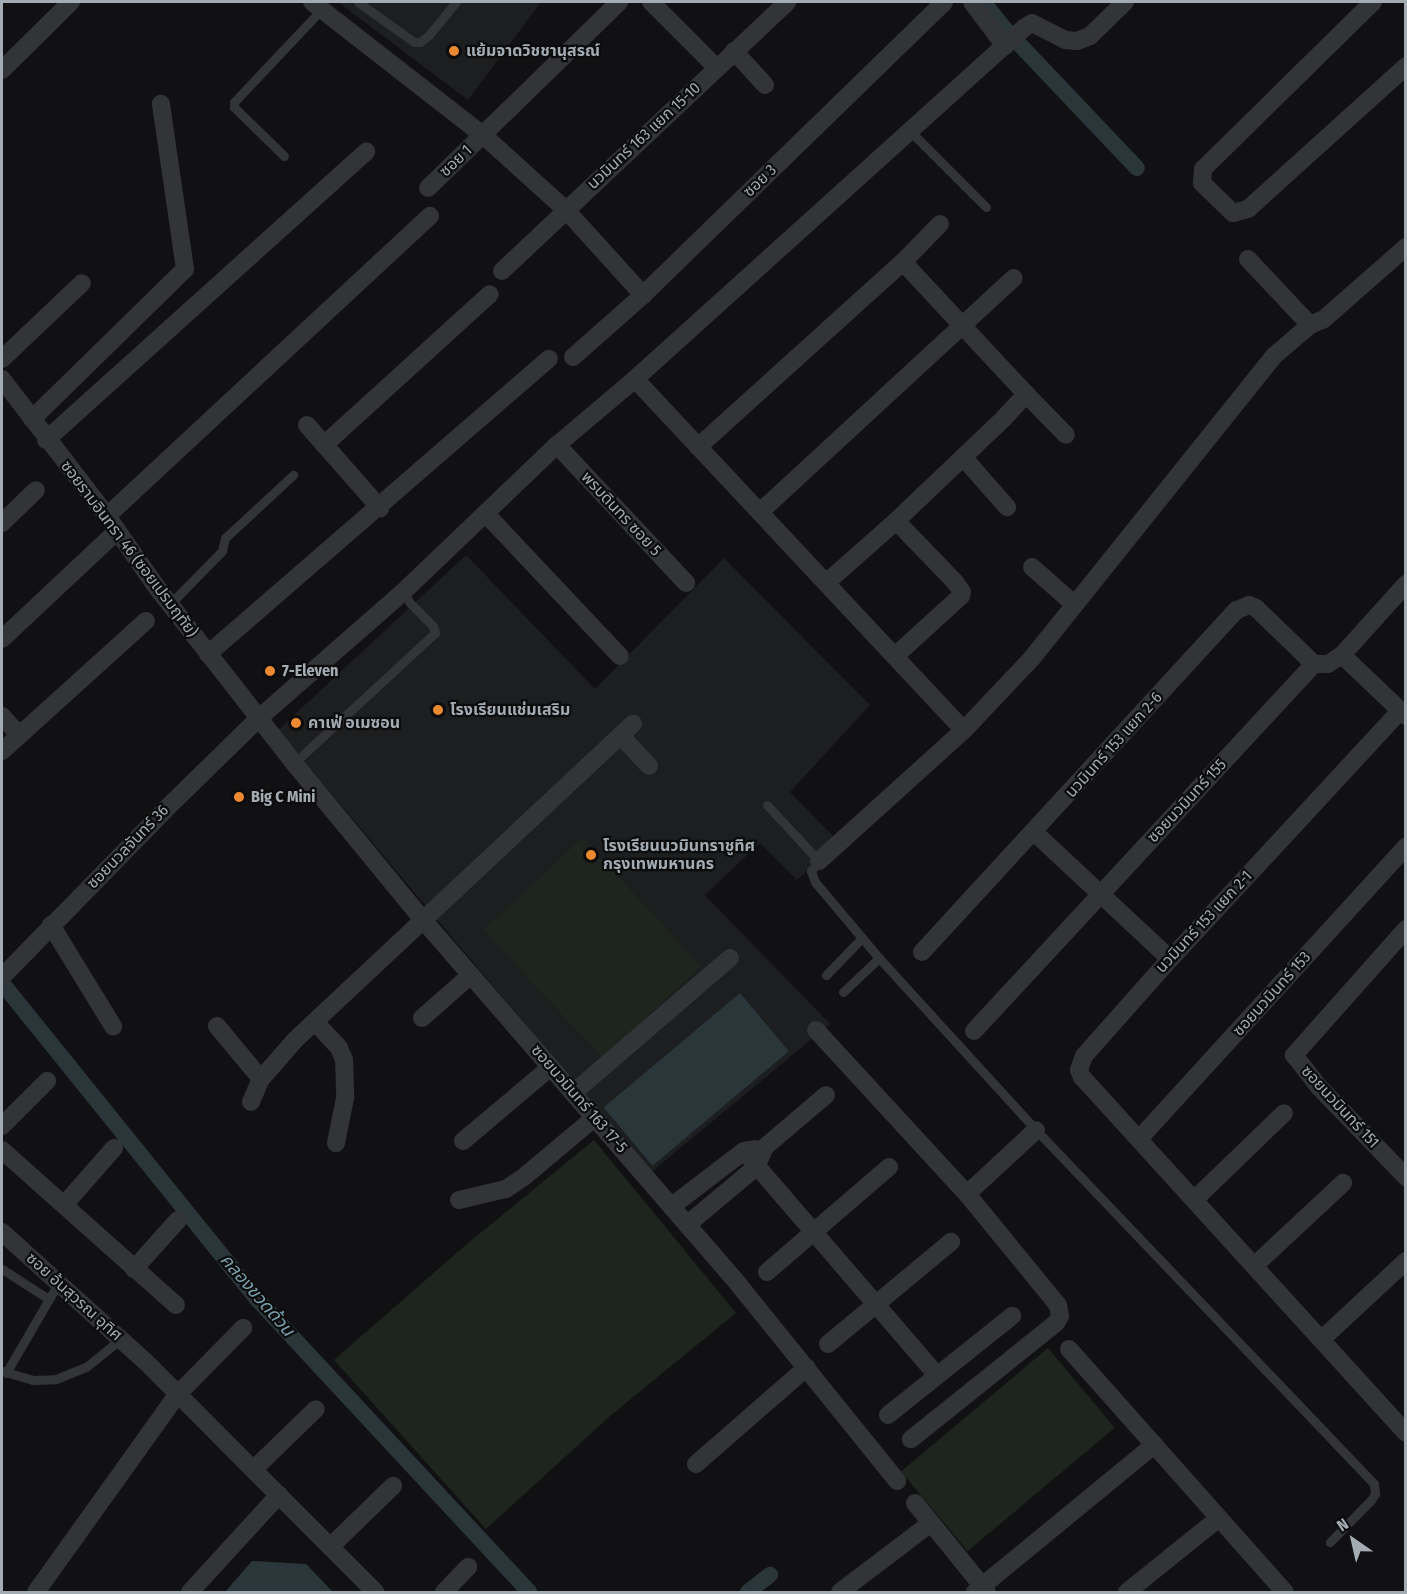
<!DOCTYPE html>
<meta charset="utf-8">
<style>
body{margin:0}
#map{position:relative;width:1407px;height:1594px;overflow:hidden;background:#111113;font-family:"Fira Sans Condensed","Noto Sans Thai",sans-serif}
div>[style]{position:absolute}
.built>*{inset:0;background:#1d1e1f}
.green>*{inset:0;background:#1e251e;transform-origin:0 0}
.water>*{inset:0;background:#2b363b;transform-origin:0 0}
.canal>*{height:16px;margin:-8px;padding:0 8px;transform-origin:8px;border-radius:8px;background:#2b363b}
.lane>*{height:9px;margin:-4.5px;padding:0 4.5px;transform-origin:4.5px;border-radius:4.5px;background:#323437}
.street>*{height:18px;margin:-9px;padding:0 9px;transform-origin:9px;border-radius:9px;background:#323437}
.dots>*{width:16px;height:16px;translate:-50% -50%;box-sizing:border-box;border:3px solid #0c0c0d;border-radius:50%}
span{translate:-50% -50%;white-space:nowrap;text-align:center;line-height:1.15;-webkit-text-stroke:4.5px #0c0c0d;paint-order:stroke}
.poi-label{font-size:16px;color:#a3abb3;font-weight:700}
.left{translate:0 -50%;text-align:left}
.street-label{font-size:16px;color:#a3abb3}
.water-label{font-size:18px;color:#7a9fad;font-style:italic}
.frame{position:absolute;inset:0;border:3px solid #a3abb3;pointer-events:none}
.north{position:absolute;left:1323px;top:1510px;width:60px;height:60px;-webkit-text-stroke:4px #0c0c0d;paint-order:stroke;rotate:326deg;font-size:16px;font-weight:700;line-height:24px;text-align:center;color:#a3abb3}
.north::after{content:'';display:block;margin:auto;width:21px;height:27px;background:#a3abb3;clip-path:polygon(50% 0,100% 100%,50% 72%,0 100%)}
</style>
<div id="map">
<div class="built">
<i style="clip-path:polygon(338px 2px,541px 2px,468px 100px)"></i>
<i style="clip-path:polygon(466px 555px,595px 689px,724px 558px,870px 705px,790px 792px,838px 841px,797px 880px,760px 843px,705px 895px,830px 1024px,650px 1173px,278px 730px)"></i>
</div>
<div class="green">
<i style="left:582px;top:838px;width:175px;height:135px;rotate:47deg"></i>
<i style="clip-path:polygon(594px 1140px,736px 1313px,610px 1416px,486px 1529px,334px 1360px,468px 1243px)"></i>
<i style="left:1048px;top:1348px;width:104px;height:192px;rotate:50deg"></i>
</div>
<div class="water">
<i style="left:740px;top:993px;width:76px;height:178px;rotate:50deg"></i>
<i style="clip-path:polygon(252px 1561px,306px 1564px,333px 1592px,225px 1592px)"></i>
</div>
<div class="canal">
<i style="left:983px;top:2px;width:33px;rotate:51deg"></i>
<i style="left:1004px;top:28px;width:193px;rotate:46.5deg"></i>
<i style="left:2px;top:983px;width:406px;rotate:51.1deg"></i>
<i style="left:257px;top:1299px;width:400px;rotate:47.1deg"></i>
<i style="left:748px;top:1592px;width:28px;rotate:-38deg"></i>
</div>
<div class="lane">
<i style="left:358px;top:2px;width:69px;rotate:35.5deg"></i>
<i style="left:414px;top:42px;width:6px"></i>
<i style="left:420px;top:42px;width:11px;rotate:-38deg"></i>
<i style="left:429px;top:35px;width:43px;rotate:-50.7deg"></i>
<i style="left:909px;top:130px;width:109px;rotate:45deg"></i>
<i style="left:284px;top:156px;width:70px;rotate:-135.6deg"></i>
<i style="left:234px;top:107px;width:5px;rotate:-90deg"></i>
<i style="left:234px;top:102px;width:128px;rotate:-46.6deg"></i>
<i style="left:170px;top:604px;width:74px;rotate:-45.5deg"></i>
<i style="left:222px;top:551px;width:13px;rotate:-77deg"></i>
<i style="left:225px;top:538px;width:93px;rotate:-42.8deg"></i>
<i style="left:294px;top:763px;width:192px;rotate:-42.7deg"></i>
<i style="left:435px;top:633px;width:7px;rotate:-106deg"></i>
<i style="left:433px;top:626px;width:33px;rotate:-135deg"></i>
<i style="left:410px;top:603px;width:13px;rotate:-122deg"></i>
<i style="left:767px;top:805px;width:76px;rotate:47.1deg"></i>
<i style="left:819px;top:861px;width:13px;rotate:129deg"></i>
<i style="left:811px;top:871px;width:12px;rotate:70deg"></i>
<i style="left:815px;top:882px;width:99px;rotate:49.9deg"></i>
<i style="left:879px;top:958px;width:233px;rotate:47.6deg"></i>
<i style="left:1036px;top:1130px;width:489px;rotate:46.3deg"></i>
<i style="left:1374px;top:1484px;width:10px;rotate:84deg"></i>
<i style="left:1375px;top:1494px;width:7px;rotate:124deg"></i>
<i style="left:1371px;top:1500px;width:59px;rotate:134.3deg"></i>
<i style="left:826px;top:975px;width:52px;rotate:-45.8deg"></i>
<i style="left:843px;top:992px;width:50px;rotate:-43.4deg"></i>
<i style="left:2px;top:1269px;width:54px;rotate:32.8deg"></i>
<i style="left:2px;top:1371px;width:32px;rotate:16deg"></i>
<i style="left:33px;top:1380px;width:23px;rotate:-2deg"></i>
<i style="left:56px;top:1379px;width:32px;rotate:-22deg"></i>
<i style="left:86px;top:1367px;width:45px;rotate:-38.7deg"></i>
<i style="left:6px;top:1373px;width:105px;rotate:-59.8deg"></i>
</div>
<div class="street">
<i style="left:312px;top:2px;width:217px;rotate:37.9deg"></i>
<i style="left:483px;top:135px;width:112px;rotate:42.1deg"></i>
<i style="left:566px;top:210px;width:115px;rotate:47.8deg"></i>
<i style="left:651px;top:2px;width:93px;rotate:45deg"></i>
<i style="left:972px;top:2px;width:55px;rotate:53.1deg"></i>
<i style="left:1373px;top:2px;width:238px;rotate:135.5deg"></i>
<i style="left:1203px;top:169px;width:14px;rotate:94deg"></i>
<i style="left:1202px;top:183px;width:43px;rotate:44.1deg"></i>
<i style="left:1233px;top:213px;width:16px;rotate:-15deg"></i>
<i style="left:1248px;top:209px;width:213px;rotate:-42.1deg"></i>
<i style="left:734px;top:51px;width:46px;rotate:47.6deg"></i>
<i style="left:2px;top:70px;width:97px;rotate:-44.6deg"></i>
<i style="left:428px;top:188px;width:267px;rotate:-44.2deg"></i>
<i style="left:1248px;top:259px;width:91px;rotate:46.8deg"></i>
<i style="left:903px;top:262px;width:180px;rotate:47deg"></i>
<i style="left:502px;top:271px;width:392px;rotate:-43.3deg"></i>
<i style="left:573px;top:357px;width:94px;rotate:-41.5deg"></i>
<i style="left:643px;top:295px;width:420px;rotate:-44.2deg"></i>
<i style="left:2px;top:359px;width:110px;rotate:-43.5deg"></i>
<i style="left:2px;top:379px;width:173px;rotate:52.5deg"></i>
<i style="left:107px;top:516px;width:89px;rotate:55.1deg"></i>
<i style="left:158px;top:589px;width:221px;rotate:52deg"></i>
<i style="left:294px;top:763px;width:205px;rotate:50.6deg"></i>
<i style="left:424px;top:921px;width:481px;rotate:49.1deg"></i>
<i style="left:739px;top:1285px;width:252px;rotate:51.1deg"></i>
<i style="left:635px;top:379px;width:481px;rotate:46.9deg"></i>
<i style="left:32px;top:419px;width:214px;rotate:-44.4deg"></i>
<i style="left:185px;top:269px;width:167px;rotate:-98.3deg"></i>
<i style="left:307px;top:425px;width:111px;rotate:48.7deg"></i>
<i style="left:46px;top:440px;width:431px;rotate:-42deg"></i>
<i style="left:324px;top:445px;width:224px;rotate:-42.3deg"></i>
<i style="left:557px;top:445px;width:189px;rotate:46.9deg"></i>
<i style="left:698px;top:447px;width:276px;rotate:-42.1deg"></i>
<i style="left:903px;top:262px;width:53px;rotate:-45.8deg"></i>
<i style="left:963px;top:457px;width:67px;rotate:48.7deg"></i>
<i style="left:760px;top:512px;width:345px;rotate:-42.7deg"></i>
<i style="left:486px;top:514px;width:195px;rotate:46.7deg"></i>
<i style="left:107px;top:516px;width:441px;rotate:-42.9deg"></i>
<i style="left:2px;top:523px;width:47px;rotate:-44.1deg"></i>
<i style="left:1032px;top:567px;width:57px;rotate:41.5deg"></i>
<i style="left:826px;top:583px;width:94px;rotate:-41.5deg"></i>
<i style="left:896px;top:521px;width:149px;rotate:-43.6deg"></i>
<i style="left:1004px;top:418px;width:33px;rotate:-47deg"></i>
<i style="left:1026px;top:394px;width:57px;rotate:45.7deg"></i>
<i style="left:2px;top:639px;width:158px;rotate:-43.2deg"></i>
<i style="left:208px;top:654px;width:451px;rotate:-40.9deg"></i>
<i style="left:1342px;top:655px;width:88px;rotate:43.6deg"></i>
<i style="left:895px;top:656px;width:89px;rotate:-42.3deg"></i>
<i style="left:961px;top:596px;width:4px;rotate:-76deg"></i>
<i style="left:962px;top:592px;width:12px;rotate:-125deg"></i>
<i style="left:955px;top:582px;width:85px;rotate:-134deg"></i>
<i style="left:1400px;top:711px;width:338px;rotate:132.8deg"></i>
<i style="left:1170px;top:959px;width:130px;rotate:131.6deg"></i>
<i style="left:1084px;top:1056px;width:15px;rotate:110deg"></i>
<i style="left:1079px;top:1070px;width:8px;rotate:67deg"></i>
<i style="left:1082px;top:1077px;width:481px;rotate:47.7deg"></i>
<i style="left:2px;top:716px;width:25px;rotate:48deg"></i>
<i style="left:621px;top:736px;width:41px;rotate:47deg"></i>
<i style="left:2px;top:751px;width:194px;rotate:-42.1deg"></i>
<i style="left:1034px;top:832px;width:186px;rotate:43deg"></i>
<i style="left:819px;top:861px;width:195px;rotate:-42.1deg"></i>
<i style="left:964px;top:730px;width:99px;rotate:-46.6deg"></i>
<i style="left:1032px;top:658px;width:388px;rotate:-51.3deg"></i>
<i style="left:1275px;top:355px;width:46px;rotate:-40.6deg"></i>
<i style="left:1310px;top:325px;width:15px;rotate:-23deg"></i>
<i style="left:1324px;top:319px;width:109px;rotate:-41.3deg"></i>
<i style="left:51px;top:925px;width:119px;rotate:58.5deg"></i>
<i style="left:1406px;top:929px;width:169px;rotate:131.6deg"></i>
<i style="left:1294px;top:1055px;width:39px;rotate:52deg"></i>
<i style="left:1318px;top:1086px;width:127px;rotate:46deg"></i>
<i style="left:922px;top:952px;width:465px;rotate:-47.4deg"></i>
<i style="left:1237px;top:610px;width:13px;rotate:-23deg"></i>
<i style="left:1249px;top:605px;width:8px;rotate:23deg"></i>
<i style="left:1256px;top:608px;width:81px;rotate:44deg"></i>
<i style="left:2px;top:977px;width:246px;rotate:-45.7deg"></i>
<i style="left:174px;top:801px;width:117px;rotate:-44.3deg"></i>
<i style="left:258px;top:719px;width:193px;rotate:-41.2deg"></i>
<i style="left:403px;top:592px;width:213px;rotate:-43.7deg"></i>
<i style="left:557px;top:445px;width:102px;rotate:-40.2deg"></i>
<i style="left:635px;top:379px;width:524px;rotate:-42.06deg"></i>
<i style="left:1024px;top:28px;width:9px;rotate:-32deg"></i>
<i style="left:1032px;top:23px;width:38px;rotate:27deg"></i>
<i style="left:1066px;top:40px;width:11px;rotate:5deg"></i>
<i style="left:1077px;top:41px;width:14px;rotate:-21deg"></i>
<i style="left:1090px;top:36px;width:49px;rotate:-44.2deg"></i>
<i style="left:422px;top:1018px;width:65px;rotate:-41.3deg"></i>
<i style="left:316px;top:1023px;width:34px;rotate:47deg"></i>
<i style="left:339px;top:1048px;width:13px;rotate:67deg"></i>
<i style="left:344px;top:1060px;width:38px;rotate:88deg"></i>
<i style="left:345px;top:1098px;width:46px;rotate:101.3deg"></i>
<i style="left:217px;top:1026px;width:69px;rotate:50.3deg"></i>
<i style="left:816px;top:1030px;width:223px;rotate:47.4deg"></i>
<i style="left:967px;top:1194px;width:144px;rotate:50.7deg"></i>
<i style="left:1058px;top:1305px;width:11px;rotate:80deg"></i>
<i style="left:1060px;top:1316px;width:8px;rotate:120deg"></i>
<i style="left:1056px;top:1323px;width:186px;rotate:141.3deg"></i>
<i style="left:974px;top:1031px;width:500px;rotate:-47.19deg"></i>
<i style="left:1314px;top:664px;width:14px"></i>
<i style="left:1328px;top:664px;width:17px;rotate:-33deg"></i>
<i style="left:1342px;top:655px;width:96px;rotate:-48deg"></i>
<i style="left:573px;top:1093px;width:207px;rotate:-40.7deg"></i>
<i style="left:251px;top:1102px;width:25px;rotate:-67deg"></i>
<i style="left:261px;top:1079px;width:52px;rotate:-48.9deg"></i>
<i style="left:295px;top:1040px;width:463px;rotate:-43.1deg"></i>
<i style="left:2px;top:1126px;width:64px;rotate:-45deg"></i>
<i style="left:1139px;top:1139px;width:396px;rotate:-47.6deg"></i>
<i style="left:463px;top:1141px;width:115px;rotate:-40.1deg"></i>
<i style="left:2px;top:1150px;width:233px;rotate:41.7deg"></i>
<i style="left:744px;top:1151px;width:296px;rotate:49.3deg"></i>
<i style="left:967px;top:1194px;width:94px;rotate:-42.8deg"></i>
<i style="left:459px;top:1200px;width:48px;rotate:-13.2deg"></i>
<i style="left:506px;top:1189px;width:23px;rotate:-34deg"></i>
<i style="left:525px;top:1176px;width:90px;rotate:-40deg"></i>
<i style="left:1194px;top:1200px;width:125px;rotate:-44deg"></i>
<i style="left:64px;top:1205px;width:76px;rotate:-48.7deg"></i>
<i style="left:672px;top:1206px;width:91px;rotate:-37.4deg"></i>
<i style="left:744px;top:1151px;width:11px;rotate:-10deg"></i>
<i style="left:688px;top:1224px;width:89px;rotate:-40deg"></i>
<i style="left:756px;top:1167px;width:22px;rotate:-66deg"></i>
<i style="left:765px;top:1147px;width:80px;rotate:-40.4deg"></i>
<i style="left:2px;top:1232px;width:194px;rotate:42.1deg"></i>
<i style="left:146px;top:1362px;width:325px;rotate:45.1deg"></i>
<i style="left:1254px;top:1266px;width:122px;rotate:-43deg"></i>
<i style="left:134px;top:1269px;width:66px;rotate:-48.1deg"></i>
<i style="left:767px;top:1272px;width:161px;rotate:-40.7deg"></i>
<i style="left:1322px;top:1339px;width:115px;rotate:-42.9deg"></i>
<i style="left:828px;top:1344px;width:160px;rotate:-39.7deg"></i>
<i style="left:1069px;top:1349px;width:325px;rotate:48.4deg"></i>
<i style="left:888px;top:1415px;width:159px;rotate:-38.6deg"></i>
<i style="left:696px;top:1464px;width:147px;rotate:-41.1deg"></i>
<i style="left:254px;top:1469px;width:86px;rotate:-44.1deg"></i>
<i style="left:915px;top:1503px;width:114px;rotate:51deg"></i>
<i style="left:330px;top:1547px;width:88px;rotate:-44.1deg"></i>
<i style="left:36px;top:1592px;width:244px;rotate:-54.4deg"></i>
<i style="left:178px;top:1394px;width:93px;rotate:-45.4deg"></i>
<i style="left:190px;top:1592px;width:132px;rotate:-47.5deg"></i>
<i style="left:444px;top:1592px;width:35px;rotate:-46deg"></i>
<i style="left:840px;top:1592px;width:114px;rotate:-37.2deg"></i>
<i style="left:975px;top:1592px;width:232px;rotate:-39.4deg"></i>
<i style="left:1127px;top:1592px;width:118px;rotate:-38.8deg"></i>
</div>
<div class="dots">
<i style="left:454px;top:51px;background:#eb8930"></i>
<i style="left:270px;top:671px;background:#eb8930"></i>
<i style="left:438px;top:710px;background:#eb8930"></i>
<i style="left:296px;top:723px;background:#eb8930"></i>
<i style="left:239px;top:797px;background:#eb8930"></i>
<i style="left:591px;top:855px;background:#eb8930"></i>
</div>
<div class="poi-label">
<span class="left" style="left:466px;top:51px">แย้มจาดวิชชานุสรณ์</span>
<span class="left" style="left:282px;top:671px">7-Eleven</span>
<span class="left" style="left:450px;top:710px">โรงเรียนแช่มเสริม</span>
<span class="left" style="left:308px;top:723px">คาเฟ่ อเมซอน</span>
<span class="left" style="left:251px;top:797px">Big C Mini</span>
<span class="left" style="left:603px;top:855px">โรงเรียนนวมินทราชูทิศ<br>กรุงเทพมหานคร</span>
</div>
<div class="street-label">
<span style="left:644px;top:136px;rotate:-43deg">นวมินทร์ 163 แยก 15-10</span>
<span style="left:456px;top:161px;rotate:-44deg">ซอย 1</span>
<span style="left:760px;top:181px;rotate:-44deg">ซอย 3</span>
<span style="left:621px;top:514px;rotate:47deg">พรบดินทร ซอย 5</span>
<span style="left:129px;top:549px;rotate:53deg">ซอยรามอินทรา 46 (ซอยเปรมฤทัย)</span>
<span style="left:1114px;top:745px;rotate:-48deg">นวมินทร์ 153 แยก 2-6</span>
<span style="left:1187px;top:801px;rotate:-47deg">ซอยนวมินทร์ 155</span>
<span style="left:128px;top:847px;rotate:-46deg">ซอยนวลจันทร์ 36</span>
<span style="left:1204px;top:922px;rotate:-47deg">นวมินทร์ 153 แยก 2-1</span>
<span style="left:1272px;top:994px;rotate:-48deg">ซอยนวมินทร์ 153</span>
<span style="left:579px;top:1099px;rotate:49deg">ซอยนวมินทร์ 163 17-5</span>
<span style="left:1340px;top:1107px;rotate:47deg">ซอยนวมินทร์ 151</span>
<span style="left:74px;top:1297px;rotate:42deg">ซอย อ้นสุวรณ อุทิศ</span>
</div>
<div class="water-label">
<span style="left:257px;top:1295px;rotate:49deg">คลองขวดด้วน</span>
</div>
<div class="frame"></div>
<div class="north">N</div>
</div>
